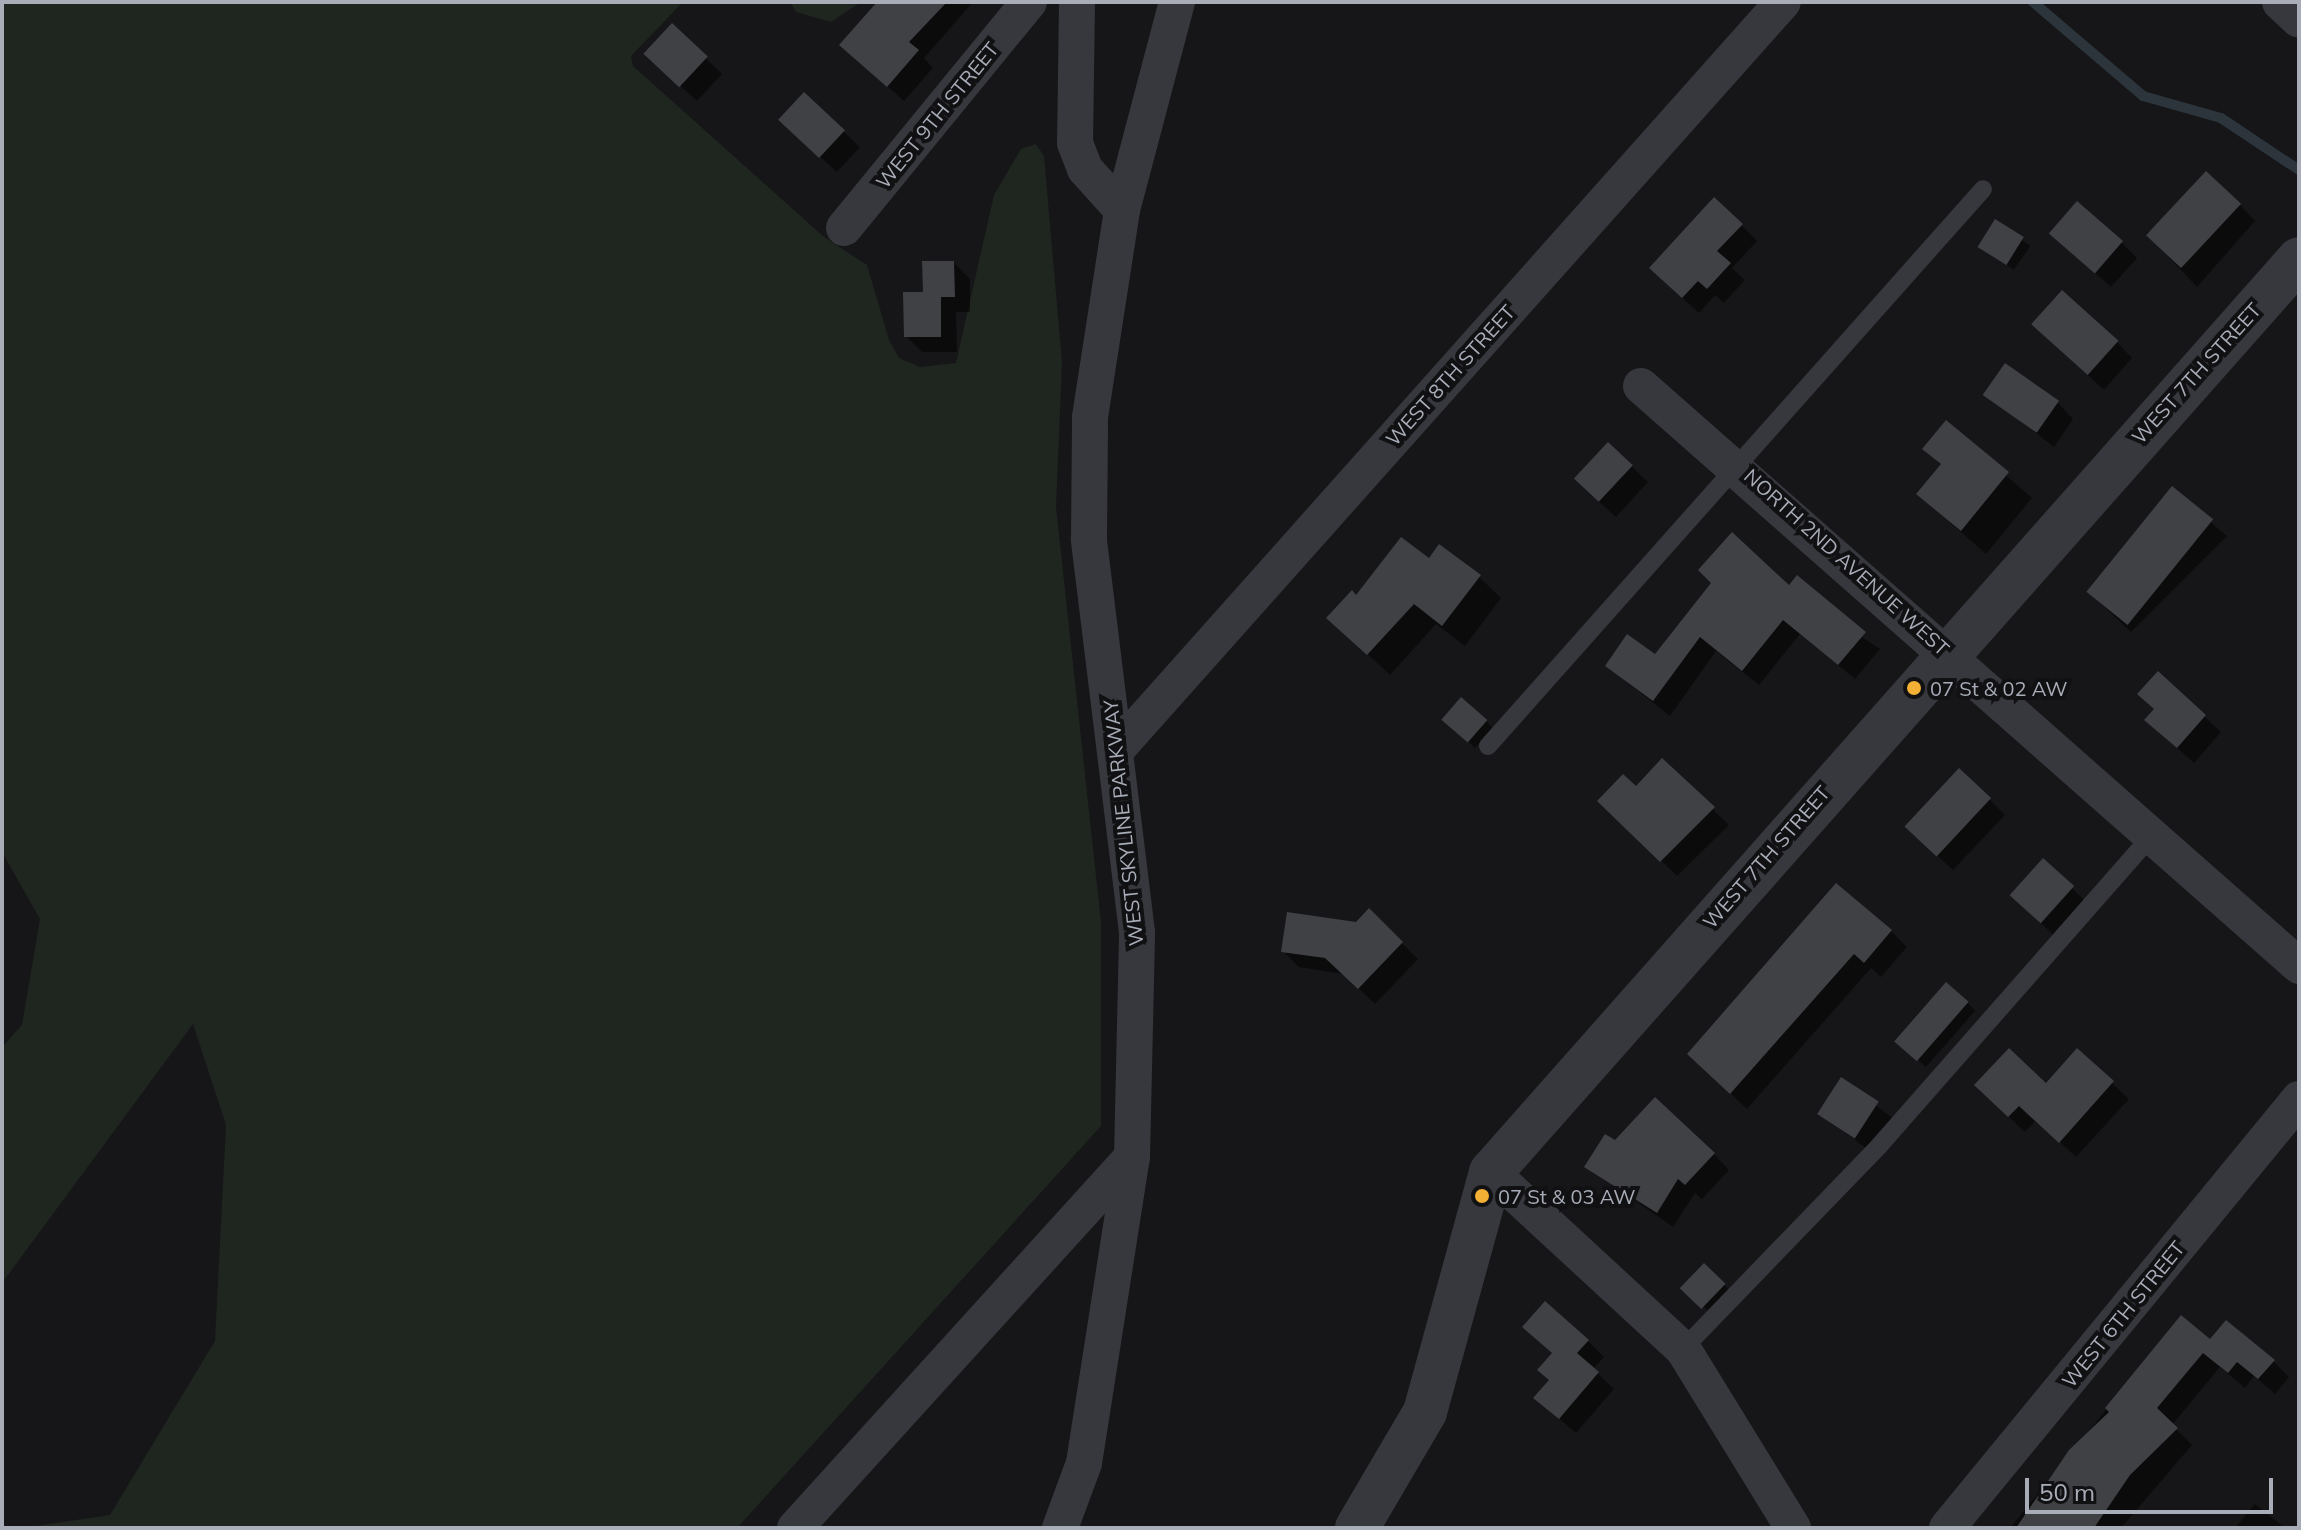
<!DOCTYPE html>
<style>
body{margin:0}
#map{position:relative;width:2301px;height:1530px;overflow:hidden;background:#161618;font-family:Mulish,sans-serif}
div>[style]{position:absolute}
.green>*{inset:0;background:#1e261f}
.shadow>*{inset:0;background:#0007;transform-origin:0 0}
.stream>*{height:10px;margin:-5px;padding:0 5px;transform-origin:5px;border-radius:5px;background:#2c353c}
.building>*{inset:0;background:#404145;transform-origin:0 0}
.service>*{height:18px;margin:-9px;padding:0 9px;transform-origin:9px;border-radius:9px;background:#37383d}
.minor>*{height:36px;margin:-18px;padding:0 18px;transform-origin:18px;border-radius:18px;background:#37383d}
.tertiary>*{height:44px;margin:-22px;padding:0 22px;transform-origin:22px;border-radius:22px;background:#37383d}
.dots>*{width:22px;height:22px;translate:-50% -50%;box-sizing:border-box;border:4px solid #111113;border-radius:50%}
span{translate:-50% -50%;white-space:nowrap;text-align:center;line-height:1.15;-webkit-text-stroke:8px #111113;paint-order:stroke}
.street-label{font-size:20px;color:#a8adb8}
.poi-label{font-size:20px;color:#a8adb8}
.left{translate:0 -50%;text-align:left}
.frame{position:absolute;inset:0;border:4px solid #a8adb8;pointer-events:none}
.scale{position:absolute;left:2025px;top:1478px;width:248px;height:36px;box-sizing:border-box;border:4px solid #a8adb8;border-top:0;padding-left:10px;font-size:24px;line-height:28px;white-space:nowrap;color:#a8adb8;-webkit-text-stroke:6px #111113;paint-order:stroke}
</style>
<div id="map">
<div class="green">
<i style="clip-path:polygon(2px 2px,683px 2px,631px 56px,633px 66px,824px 237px,867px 265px,889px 340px,899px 358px,920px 367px,956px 363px,994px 195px,1021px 149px,1036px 144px,1044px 156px,1062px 362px,1056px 507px,1101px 922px,1101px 1126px,737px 1528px,22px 1528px,110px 1515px,215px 1341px,226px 1125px,193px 1024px,2px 1283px,2px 1047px,22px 1025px,40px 919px,2px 852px)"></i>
<i style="clip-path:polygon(790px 2px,861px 2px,831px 22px,796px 12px)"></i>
</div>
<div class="shadow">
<i style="clip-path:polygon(880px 2px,973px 2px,924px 58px,933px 68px,904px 101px,858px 60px)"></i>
<i style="clip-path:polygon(672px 26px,722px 74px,697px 101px,662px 69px)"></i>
<i style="clip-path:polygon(804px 95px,860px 147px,837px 172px,797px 136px)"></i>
<i style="clip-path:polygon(2240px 205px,2255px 221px,2197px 287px,2146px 233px)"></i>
<i style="left:1996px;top:222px;width:42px;height:29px;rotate:35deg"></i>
<i style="clip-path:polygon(1741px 225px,1757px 241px,1732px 268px,1745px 280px,1724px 303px,1715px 295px,1699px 313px,1667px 284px)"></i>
<i style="clip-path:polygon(2121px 242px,2137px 258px,2111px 287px,2067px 248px)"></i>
<i style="clip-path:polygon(954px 263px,970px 279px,970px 312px,956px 312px,957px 352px,922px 352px,906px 336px,925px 294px)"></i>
<i style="clip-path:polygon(2050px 340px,2117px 342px,2132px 358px,2104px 390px)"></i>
<i style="clip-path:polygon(1985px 394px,2058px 403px,2073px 419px,2054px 447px)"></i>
<i style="clip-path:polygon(1946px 423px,2032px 498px,1986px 554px,1918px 494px,1942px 466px,1925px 449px)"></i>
<i style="clip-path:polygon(1608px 444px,1648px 482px,1616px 517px,1592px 495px)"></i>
<i style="clip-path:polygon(2172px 489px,2227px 536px,2131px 632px,2096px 599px)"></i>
<i style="clip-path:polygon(1429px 560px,1479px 577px,1501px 598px,1465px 646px,1436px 624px,1390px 675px,1351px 639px,1357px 597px)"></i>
<i style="clip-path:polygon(1789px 588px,1880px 649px,1855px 679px,1800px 634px,1759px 685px,1716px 651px,1670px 716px,1607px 666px,1655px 657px)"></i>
<i style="clip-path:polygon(2158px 674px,2221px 732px,2194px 763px,2163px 735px)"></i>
<i style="clip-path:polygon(1486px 721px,1493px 728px,1475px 748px,1452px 727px)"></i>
<i style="clip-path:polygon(1662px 761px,1729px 825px,1677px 876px,1600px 801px,1636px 789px)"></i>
<i style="clip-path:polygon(1989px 799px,2005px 815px,1953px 870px,1922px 842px)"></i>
<i style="clip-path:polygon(2072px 888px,2088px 904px,2057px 938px,2028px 911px)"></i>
<i style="clip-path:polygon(1369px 911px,1418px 959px,1375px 1004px,1343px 974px,1299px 967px,1283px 951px,1357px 924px)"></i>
<i style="clip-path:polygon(1891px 931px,1907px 947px,1881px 977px,1871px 968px,1747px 1109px,1690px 1054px)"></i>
<i style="clip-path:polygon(1968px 1003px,1975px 1011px,1926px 1067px,1905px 1049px)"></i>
<i style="clip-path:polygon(2078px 1051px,2129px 1099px,2076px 1157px,2036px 1120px,2025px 1132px,1992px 1101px,2046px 1085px)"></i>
<i style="left:1842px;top:1080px;width:65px;height:40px;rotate:37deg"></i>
<i style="clip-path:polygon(1616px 1143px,1714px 1154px,1729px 1170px,1702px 1199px,1695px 1193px,1673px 1227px,1587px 1167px)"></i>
<i style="left:1704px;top:1266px;width:38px;height:30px;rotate:43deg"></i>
<i style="clip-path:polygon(2181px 1318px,2210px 1342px,2273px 1361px,2289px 1377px,2275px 1394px,2254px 1376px,2245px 1388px,2220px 1367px,2172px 1425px,2192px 1445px,2121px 1528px,2010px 1528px)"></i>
<i style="clip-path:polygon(1588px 1341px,1604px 1357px,1593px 1369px,1614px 1389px,1576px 1433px,1536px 1398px)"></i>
<i style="clip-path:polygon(2255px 1504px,2285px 1528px,2235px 1528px)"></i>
</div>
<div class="stream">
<i style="left:2033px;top:2px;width:145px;rotate:40.5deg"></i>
<i style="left:2143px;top:96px;width:81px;rotate:15.8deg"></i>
<i style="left:2221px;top:118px;width:94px;rotate:33.7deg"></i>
</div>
<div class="building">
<i style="clip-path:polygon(877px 2px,947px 2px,909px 42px,919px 50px,887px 87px,839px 45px)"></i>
<i style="left:672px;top:23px;width:49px;height:42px;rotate:43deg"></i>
<i style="left:804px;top:92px;width:56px;height:38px;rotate:43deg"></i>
<i style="left:2206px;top:171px;width:48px;height:88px;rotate:43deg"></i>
<i style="clip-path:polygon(1714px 197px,1743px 224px,1717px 251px,1731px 263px,1707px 289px,1698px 281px,1682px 298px,1649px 268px)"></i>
<i style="left:2077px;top:201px;width:61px;height:43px;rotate:41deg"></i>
<i style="left:1995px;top:219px;width:34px;height:33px;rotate:32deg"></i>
<i style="clip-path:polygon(922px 261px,954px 261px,955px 297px,941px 297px,941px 337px,904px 337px,903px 292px,923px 292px)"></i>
<i style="left:2062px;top:290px;width:76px;height:46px;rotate:42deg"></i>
<i style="left:2005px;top:363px;width:66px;height:39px;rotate:35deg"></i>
<i style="clip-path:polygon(1946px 420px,2009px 472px,1961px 531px,1916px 494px,1941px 464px,1922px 449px)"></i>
<i style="left:1608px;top:442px;width:34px;height:50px;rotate:43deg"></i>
<i style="left:2172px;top:486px;width:53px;height:136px;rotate:39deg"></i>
<i style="clip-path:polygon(1732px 532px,1789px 585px,1797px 575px,1866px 632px,1838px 665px,1783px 620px,1742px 671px,1700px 637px,1653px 701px,1605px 666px,1627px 634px,1655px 654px,1711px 583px,1698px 570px)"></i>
<i style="clip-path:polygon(1401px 537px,1429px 558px,1439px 544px,1481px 575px,1442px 626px,1414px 604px,1367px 655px,1326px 618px,1352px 590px,1356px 595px)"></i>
<i style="clip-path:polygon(2158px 671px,2206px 715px,2177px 748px,2144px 720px,2154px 709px,2137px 694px)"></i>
<i style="left:1461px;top:697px;width:35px;height:30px;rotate:41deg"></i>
<i style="clip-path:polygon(1662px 758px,1715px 807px,1660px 862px,1597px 801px,1623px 774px,1636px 786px)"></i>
<i style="left:1959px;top:768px;width:44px;height:80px;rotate:43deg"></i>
<i style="left:2043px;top:858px;width:42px;height:50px;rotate:42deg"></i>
<i style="clip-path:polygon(1836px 883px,1892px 930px,1864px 963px,1854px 954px,1730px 1094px,1687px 1054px)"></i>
<i style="clip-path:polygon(1369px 908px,1403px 942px,1358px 989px,1325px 958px,1281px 952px,1287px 912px,1356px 922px)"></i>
<i style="left:1946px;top:982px;width:30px;height:79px;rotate:41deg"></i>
<i style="clip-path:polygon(2009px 1048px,2046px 1083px,2077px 1048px,2114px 1081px,2059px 1143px,2019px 1106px,2008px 1117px,1974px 1085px)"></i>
<i style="left:1841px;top:1077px;width:45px;height:44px;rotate:33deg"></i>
<i style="clip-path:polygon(1655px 1097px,1715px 1153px,1685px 1185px,1678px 1179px,1657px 1213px,1584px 1167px,1605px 1134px,1615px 1140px)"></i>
<i style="left:1704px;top:1263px;width:30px;height:35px;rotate:44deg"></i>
<i style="clip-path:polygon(1545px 1301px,1589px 1340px,1577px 1353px,1599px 1372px,1559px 1419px,1533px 1398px,1549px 1380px,1537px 1370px,1552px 1353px,1522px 1327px)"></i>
<i style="clip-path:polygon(2181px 1315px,2210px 1339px,2226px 1320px,2275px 1360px,2258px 1379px,2237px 1362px,2228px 1373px,2203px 1353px,2157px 1408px,2178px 1428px,2130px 1475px,2094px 1528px,2016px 1528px,2069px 1450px,2109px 1412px,2105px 1408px)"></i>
</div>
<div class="service">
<i style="left:1488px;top:746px;width:745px;rotate:-48.37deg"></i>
<i style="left:1683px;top:1349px;width:282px;rotate:-46deg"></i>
<i style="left:1879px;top:1146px;width:414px;rotate:-48.7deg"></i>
</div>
<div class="minor">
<i style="left:1077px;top:2px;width:141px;rotate:90.8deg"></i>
<i style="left:1075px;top:143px;width:28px;rotate:69deg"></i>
<i style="left:1085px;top:169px;width:55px;rotate:47.9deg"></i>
<i style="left:2280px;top:2px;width:26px;rotate:43deg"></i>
<i style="left:844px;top:228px;width:292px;rotate:-50.7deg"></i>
<i style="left:1641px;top:386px;width:877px;rotate:41.39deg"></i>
<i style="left:1118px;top:748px;width:999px;rotate:-48.29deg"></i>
<i style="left:1491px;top:1172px;width:261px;rotate:42.7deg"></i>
<i style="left:1683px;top:1349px;width:210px;rotate:58.4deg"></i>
<i style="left:795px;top:1528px;width:501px;rotate:-47.75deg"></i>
<i style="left:1060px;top:1528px;width:69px;rotate:-69.7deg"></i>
<i style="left:1084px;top:1463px;width:310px;rotate:-81.1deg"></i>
<i style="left:1132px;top:1157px;width:225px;rotate:-88.7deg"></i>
<i style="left:1137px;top:932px;width:396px;rotate:-97deg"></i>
<i style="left:1089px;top:539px;width:122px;rotate:-89.5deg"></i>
<i style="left:1090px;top:417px;width:209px;rotate:-81.2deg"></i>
<i style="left:1122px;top:210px;width:215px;rotate:-75.2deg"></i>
<i style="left:1947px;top:1528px;width:555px;rotate:-50.63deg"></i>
</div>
<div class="tertiary">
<i style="left:1357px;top:1528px;width:134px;rotate:-59.6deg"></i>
<i style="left:1425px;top:1412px;width:249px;rotate:-74.6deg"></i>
<i style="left:1491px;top:1172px;width:1219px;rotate:-48.49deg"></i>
</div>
<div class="dots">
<i style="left:1914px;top:688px;background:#f2b134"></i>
<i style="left:1482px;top:1196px;background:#f2b134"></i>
</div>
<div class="street-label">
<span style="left:937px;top:115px;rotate:-51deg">WEST 9TH STREET</span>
<span style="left:2196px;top:373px;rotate:-48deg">WEST 7TH STREET</span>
<span style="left:1450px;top:375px;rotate:-48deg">WEST 8TH STREET</span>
<span style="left:1847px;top:562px;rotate:42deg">NORTH 2ND AVENUE WEST</span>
<span style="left:1123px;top:823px;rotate:-96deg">WEST SKYLINE PARKWAY</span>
<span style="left:1766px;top:857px;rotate:-49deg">WEST 7TH STREET</span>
<span style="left:2123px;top:1314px;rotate:-51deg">WEST 6TH STREET</span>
</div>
<div class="poi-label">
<span class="left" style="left:1930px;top:688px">07 St &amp; 02 AW</span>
<span class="left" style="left:1498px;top:1196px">07 St &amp; 03 AW</span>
</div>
<div class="frame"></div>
<div class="scale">50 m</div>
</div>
